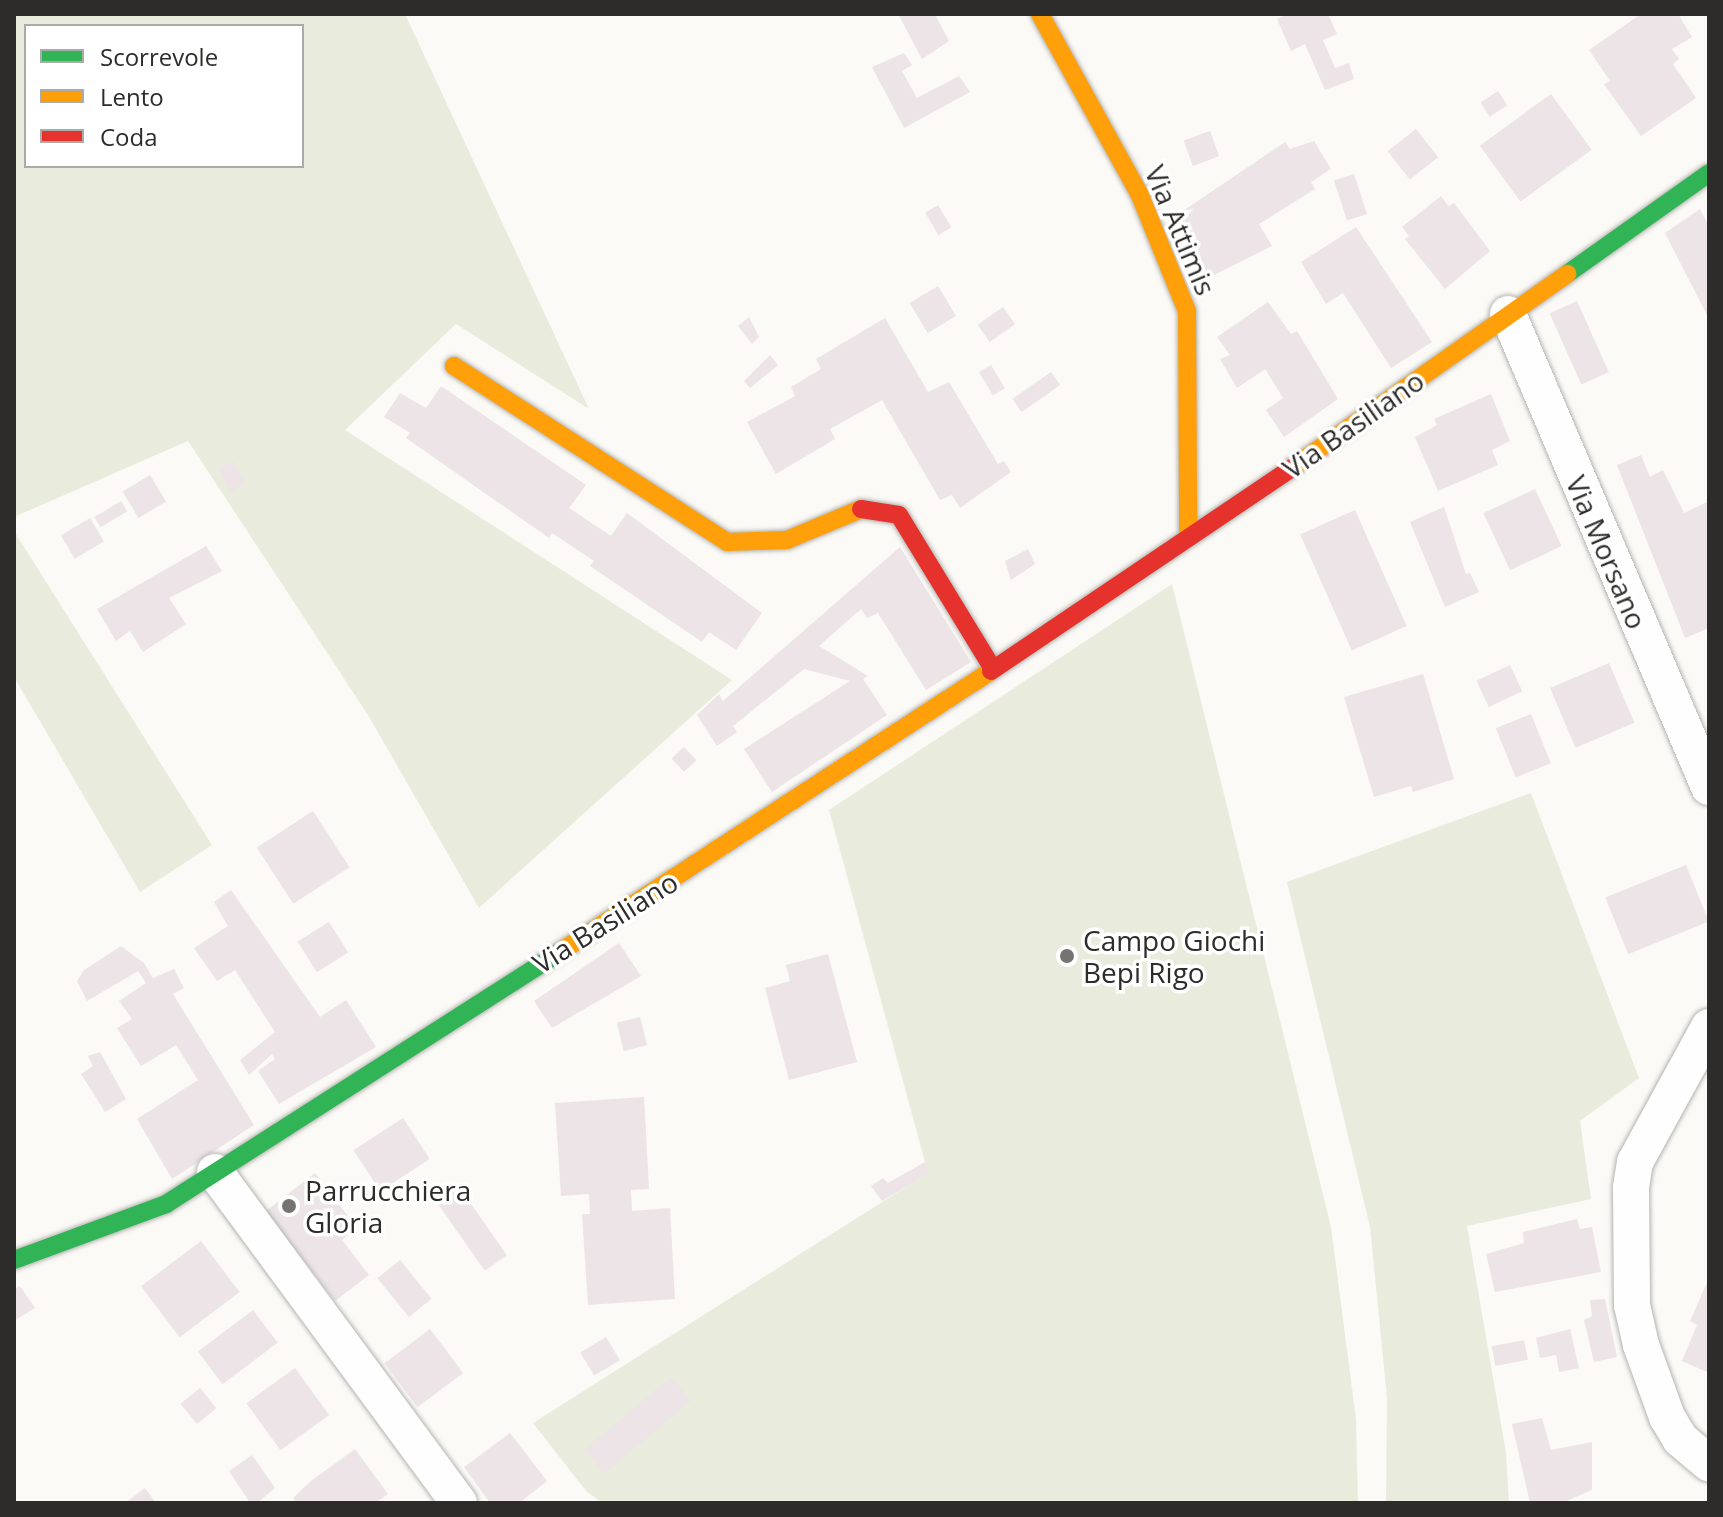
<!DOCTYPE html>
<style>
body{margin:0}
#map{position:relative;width:1723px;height:1517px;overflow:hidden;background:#fbfaf6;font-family:"Open Sans",sans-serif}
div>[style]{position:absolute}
.green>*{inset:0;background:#e9ecdd}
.building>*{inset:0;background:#ece4e7;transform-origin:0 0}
.roads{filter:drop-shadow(0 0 2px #b4b4b1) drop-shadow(0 0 2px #b4b4b1)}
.street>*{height:36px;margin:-18px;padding:0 18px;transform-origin:18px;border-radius:18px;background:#fefefe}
.fast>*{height:18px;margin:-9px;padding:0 9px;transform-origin:9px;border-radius:9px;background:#30b455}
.slow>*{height:18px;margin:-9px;padding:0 9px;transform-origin:9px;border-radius:9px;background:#ff9f0a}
.jam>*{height:18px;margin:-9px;padding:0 9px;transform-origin:9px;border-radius:9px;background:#e5322d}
.dots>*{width:22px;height:22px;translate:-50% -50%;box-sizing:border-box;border:4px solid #fff;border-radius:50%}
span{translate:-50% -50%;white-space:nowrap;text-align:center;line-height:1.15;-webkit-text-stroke:7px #fff;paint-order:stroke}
.street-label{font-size:28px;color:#2d2c2a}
.poi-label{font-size:28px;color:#2d2c2a}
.left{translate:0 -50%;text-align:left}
.frame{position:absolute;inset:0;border:16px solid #2d2c2a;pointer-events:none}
.legend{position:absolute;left:24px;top:24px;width:280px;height:144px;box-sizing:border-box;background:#fff;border:2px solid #ababaa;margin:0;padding:10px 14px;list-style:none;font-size:24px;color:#2d2c2a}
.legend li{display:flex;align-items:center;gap:16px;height:40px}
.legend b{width:40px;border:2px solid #ababaa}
</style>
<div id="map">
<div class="green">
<i style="clip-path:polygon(evenodd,14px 14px,405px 14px,589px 409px,456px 324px,345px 430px,732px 680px,479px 908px,368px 715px,188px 441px,14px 517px,14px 14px,26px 26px,302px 26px,302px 166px,26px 166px,26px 26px)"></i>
<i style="clip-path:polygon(14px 531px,212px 845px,140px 892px,14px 677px)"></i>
<i style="clip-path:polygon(1172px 584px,1331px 1227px,1356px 1419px,1358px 1503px,603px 1503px,586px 1491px,533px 1423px,928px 1173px,829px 810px)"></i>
<i style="clip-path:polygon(1531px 793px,1639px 1078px,1580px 1121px,1591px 1199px,1467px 1226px,1506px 1453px,1509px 1503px,1386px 1503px,1387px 1398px,1370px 1227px,1287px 882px)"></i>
</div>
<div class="building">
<i style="clip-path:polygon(898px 14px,935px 14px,949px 41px,922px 59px)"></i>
<i style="clip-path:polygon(1289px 14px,1328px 14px,1337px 34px,1323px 40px,1335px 68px,1349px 63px,1354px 79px,1325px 90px,1305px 44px,1291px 51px,1277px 19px)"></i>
<i style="clip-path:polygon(1641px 14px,1678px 14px,1692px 37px,1672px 49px,1679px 59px,1673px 64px,1696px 98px,1641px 136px,1604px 84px,1610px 81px,1589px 50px)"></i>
<i style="clip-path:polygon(904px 53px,912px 65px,902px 71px,917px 98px,959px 76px,970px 92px,904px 128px,872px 67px)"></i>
<i style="left:1498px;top:91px;width:17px;height:21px;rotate:57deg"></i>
<i style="left:1551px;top:94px;width:69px;height:88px;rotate:54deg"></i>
<i style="left:1416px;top:129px;width:36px;height:36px;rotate:52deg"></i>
<i style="left:1210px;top:131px;width:27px;height:28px;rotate:70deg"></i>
<i style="clip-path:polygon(1314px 141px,1331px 169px,1311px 182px,1315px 189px,1259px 224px,1272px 246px,1210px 277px,1174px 217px,1285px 142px,1290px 149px)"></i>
<i style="left:1354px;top:174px;width:42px;height:21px;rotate:72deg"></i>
<i style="clip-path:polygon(1441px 196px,1448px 206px,1454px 203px,1490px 251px,1445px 289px,1405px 239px,1409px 236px,1402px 227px)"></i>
<i style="left:938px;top:205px;width:26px;height:15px;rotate:59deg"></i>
<i style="clip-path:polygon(1700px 209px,1709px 226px,1709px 319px,1665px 233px)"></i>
<i style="clip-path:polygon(1356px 227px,1432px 342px,1391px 368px,1343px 293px,1326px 304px,1301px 262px)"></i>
<i style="left:938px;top:286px;width:35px;height:33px;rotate:59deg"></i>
<i style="left:1577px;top:301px;width:78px;height:30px;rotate:66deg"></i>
<i style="clip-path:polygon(1268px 302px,1291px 334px,1297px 331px,1338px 399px,1284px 437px,1266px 410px,1283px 398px,1265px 369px,1237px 388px,1220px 359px,1230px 355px,1217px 337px)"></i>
<i style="left:1003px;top:307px;width:21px;height:31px;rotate:55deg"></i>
<i style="clip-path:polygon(749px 317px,759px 337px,752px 344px,738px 326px)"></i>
<i style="clip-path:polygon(885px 318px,928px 392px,949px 382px,998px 464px,1004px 461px,1011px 472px,960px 508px,952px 495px,940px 500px,882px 400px,830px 429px,835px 439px,776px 474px,747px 422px,795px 396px,791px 387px,821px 369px,816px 359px)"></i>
<i style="clip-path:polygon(770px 355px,778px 365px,750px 388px,744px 381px)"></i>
<i style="left:991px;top:365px;width:27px;height:14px;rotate:59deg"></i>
<i style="left:1051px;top:372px;width:16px;height:47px;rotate:55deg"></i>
<i style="clip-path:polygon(441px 386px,586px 485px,569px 508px,611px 536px,627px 513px,762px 613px,736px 650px,709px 632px,702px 642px,590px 566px,594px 561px,552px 533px,549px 538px,406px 438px,410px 433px,384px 417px,400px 393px,426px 408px)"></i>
<i style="clip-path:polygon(1491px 394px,1510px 441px,1492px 450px,1498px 465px,1438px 491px,1415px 437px,1437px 425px,1434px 419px)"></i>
<i style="clip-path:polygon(1641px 455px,1650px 477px,1663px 470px,1684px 513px,1709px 501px,1709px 628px,1685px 638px,1617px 465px)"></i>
<i style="left:233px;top:461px;width:26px;height:17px;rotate:61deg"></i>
<i style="left:150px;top:475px;width:31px;height:32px;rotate:59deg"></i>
<i style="left:1535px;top:489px;width:63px;height:57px;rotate:65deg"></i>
<i style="left:121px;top:501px;width:12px;height:31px;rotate:59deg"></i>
<i style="clip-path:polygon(1444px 507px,1466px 574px,1470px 573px,1479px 592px,1445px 607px,1410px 522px)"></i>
<i style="left:1355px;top:510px;width:127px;height:60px;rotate:66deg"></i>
<i style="left:90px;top:518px;width:27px;height:34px;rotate:59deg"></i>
<i style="clip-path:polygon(206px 546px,222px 571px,169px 598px,186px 624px,143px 652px,130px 631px,116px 641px,97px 609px)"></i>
<i style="clip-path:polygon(900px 547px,971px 662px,926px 690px,878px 613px,867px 618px,861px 609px,819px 646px,868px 676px,863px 679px,887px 715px,772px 792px,744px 749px,850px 681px,804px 669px,733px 726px,737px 732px,717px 746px,697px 715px,719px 694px,723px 701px)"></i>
<i style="clip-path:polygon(1028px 549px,1035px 564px,1011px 580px,1005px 561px)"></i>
<i style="left:1609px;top:663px;width:65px;height:64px;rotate:67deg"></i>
<i style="left:1510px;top:665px;width:29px;height:37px;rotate:65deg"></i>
<i style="clip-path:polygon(1423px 674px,1454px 779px,1413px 792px,1411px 786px,1374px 797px,1344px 697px)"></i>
<i style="left:1531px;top:714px;width:53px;height:38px;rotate:68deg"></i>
<i style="left:684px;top:747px;width:18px;height:17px;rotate:47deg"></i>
<i style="left:313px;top:811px;width:67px;height:67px;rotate:57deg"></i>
<i style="left:1686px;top:865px;width:61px;height:87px;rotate:68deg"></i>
<i style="clip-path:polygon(231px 890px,320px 1017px,346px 1000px,376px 1047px,279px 1104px,258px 1071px,275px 1059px,272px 1054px,249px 1075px,240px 1060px,275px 1032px,235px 970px,217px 981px,194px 948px,228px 926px,214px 902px)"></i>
<i style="left:329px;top:922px;width:36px;height:37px;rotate:58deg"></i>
<i style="clip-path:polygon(619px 943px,641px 976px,552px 1028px,534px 1001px)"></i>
<i style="clip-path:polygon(121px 946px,144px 963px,153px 978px,174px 969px,184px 988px,173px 994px,254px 1125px,172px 1179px,137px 1119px,198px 1080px,176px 1045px,141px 1066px,117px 1028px,132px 1019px,119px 1001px,146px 983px,138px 971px,87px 1001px,77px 981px,84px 970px)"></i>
<i style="clip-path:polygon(828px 954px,857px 1062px,789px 1080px,765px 988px,790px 981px,786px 965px)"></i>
<i style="left:640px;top:1017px;width:29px;height:24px;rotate:76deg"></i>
<i style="clip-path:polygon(100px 1052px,126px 1099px,105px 1112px,81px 1074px,93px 1066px,88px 1056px)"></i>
<i style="clip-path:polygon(644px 1097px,649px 1189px,631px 1190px,632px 1211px,670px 1208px,675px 1299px,588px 1305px,582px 1214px,590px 1214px,589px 1194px,561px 1196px,555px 1103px)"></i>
<i style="left:403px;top:1118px;width:49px;height:59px;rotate:57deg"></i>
<i style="clip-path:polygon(925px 1162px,929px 1173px,882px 1201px,871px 1186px,883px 1178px,888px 1183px)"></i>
<i style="clip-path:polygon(315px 1173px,357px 1228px,342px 1240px,369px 1275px,335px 1301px,266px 1211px)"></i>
<i style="left:457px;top:1184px;width:87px;height:27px;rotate:55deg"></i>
<i style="clip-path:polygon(1577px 1219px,1580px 1229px,1592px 1227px,1601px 1272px,1495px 1292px,1486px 1254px,1524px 1243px,1523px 1232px)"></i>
<i style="left:201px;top:1241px;width:64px;height:75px;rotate:53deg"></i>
<i style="left:400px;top:1260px;width:50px;height:29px;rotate:51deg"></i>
<i style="clip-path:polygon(1709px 1278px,1709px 1373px,1682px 1361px,1697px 1325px,1690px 1321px)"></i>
<i style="clip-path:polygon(20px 1286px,35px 1308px,14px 1321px,14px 1289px)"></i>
<i style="clip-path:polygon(1605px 1299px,1617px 1357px,1594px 1362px,1584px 1320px,1592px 1316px,1590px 1300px)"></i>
<i style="left:253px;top:1310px;width:41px;height:69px;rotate:53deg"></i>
<i style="left:430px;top:1329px;width:55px;height:57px;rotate:53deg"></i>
<i style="clip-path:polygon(1570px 1329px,1579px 1368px,1559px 1372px,1556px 1355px,1540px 1358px,1536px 1338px)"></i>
<i style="left:606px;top:1337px;width:27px;height:30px;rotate:59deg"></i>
<i style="left:1524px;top:1340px;width:20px;height:33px;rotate:79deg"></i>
<i style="left:295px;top:1368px;width:58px;height:60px;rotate:54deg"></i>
<i style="left:671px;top:1377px;width:31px;height:113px;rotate:50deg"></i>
<i style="left:200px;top:1388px;width:26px;height:25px;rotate:51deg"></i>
<i style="clip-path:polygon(1542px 1418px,1551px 1450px,1592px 1442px,1592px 1490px,1562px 1503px,1530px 1503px,1512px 1424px)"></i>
<i style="clip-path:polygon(510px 1433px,547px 1481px,519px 1503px,490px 1503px,464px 1467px)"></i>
<i style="clip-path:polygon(355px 1449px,388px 1494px,375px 1503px,297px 1503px,293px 1498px,311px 1481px)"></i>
<i style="clip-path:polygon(252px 1455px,275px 1488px,257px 1503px,250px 1503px,229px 1471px)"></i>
<i style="clip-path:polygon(145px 1488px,156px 1503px,125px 1503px)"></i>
</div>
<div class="roads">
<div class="street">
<i style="left:1508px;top:314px;width:514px;rotate:66.98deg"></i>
<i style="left:1709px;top:1027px;width:154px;rotate:118.7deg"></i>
<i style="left:1635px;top:1162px;width:26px;rotate:99deg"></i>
<i style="left:1631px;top:1188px;width:117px;rotate:89.5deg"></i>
<i style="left:1632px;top:1305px;width:41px;rotate:77.3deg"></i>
<i style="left:1641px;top:1345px;width:77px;rotate:70.1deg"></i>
<i style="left:1667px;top:1417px;width:26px;rotate:59deg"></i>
<i style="left:1680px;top:1439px;width:38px;rotate:40deg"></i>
<i style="left:215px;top:1172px;width:411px;rotate:53.6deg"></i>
</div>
<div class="fast">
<i style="left:1567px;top:274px;width:174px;rotate:-35.4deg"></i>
<i style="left:14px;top:1260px;width:162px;rotate:-20.2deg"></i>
<i style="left:166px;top:1204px;width:471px;rotate:-32.6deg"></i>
</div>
<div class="slow">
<i style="left:1040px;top:14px;width:205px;rotate:61.1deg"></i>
<i style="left:1139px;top:193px;width:127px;rotate:67.9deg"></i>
<i style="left:1187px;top:311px;width:225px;rotate:89.7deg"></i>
<i style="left:454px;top:366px;width:325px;rotate:32.8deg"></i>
<i style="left:727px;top:542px;width:60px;rotate:-1.9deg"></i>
<i style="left:787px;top:540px;width:80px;rotate:-22.7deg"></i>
<i style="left:1292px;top:468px;width:337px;rotate:-35.2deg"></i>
<i style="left:563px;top:950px;width:511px;rotate:-33.1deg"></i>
</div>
<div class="jam">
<i style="left:861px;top:509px;width:38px;rotate:9deg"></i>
<i style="left:899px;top:515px;width:180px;rotate:58.6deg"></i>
<i style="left:991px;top:671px;width:363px;rotate:-34deg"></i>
</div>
</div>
<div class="dots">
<i style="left:1067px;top:956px;background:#757471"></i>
<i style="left:289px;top:1206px;background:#757471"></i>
</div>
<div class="street-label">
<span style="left:1181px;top:230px;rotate:67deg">Via Attimis</span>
<span style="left:1353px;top:424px;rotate:-35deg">Via Basiliano</span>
<span style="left:1607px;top:552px;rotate:67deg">Via Morsano</span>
<span style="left:605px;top:922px;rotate:-32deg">Via Basiliano</span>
</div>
<div class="poi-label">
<span class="left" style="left:1083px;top:956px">Campo Giochi<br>Bepi Rigo</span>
<span class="left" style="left:305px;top:1206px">Parrucchiera<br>Gloria</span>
</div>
<div class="frame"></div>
<ul class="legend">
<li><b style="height:10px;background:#30b455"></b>Scorrevole</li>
<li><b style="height:10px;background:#ff9f0a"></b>Lento</li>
<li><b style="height:10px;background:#e5322d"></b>Coda</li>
</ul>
</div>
